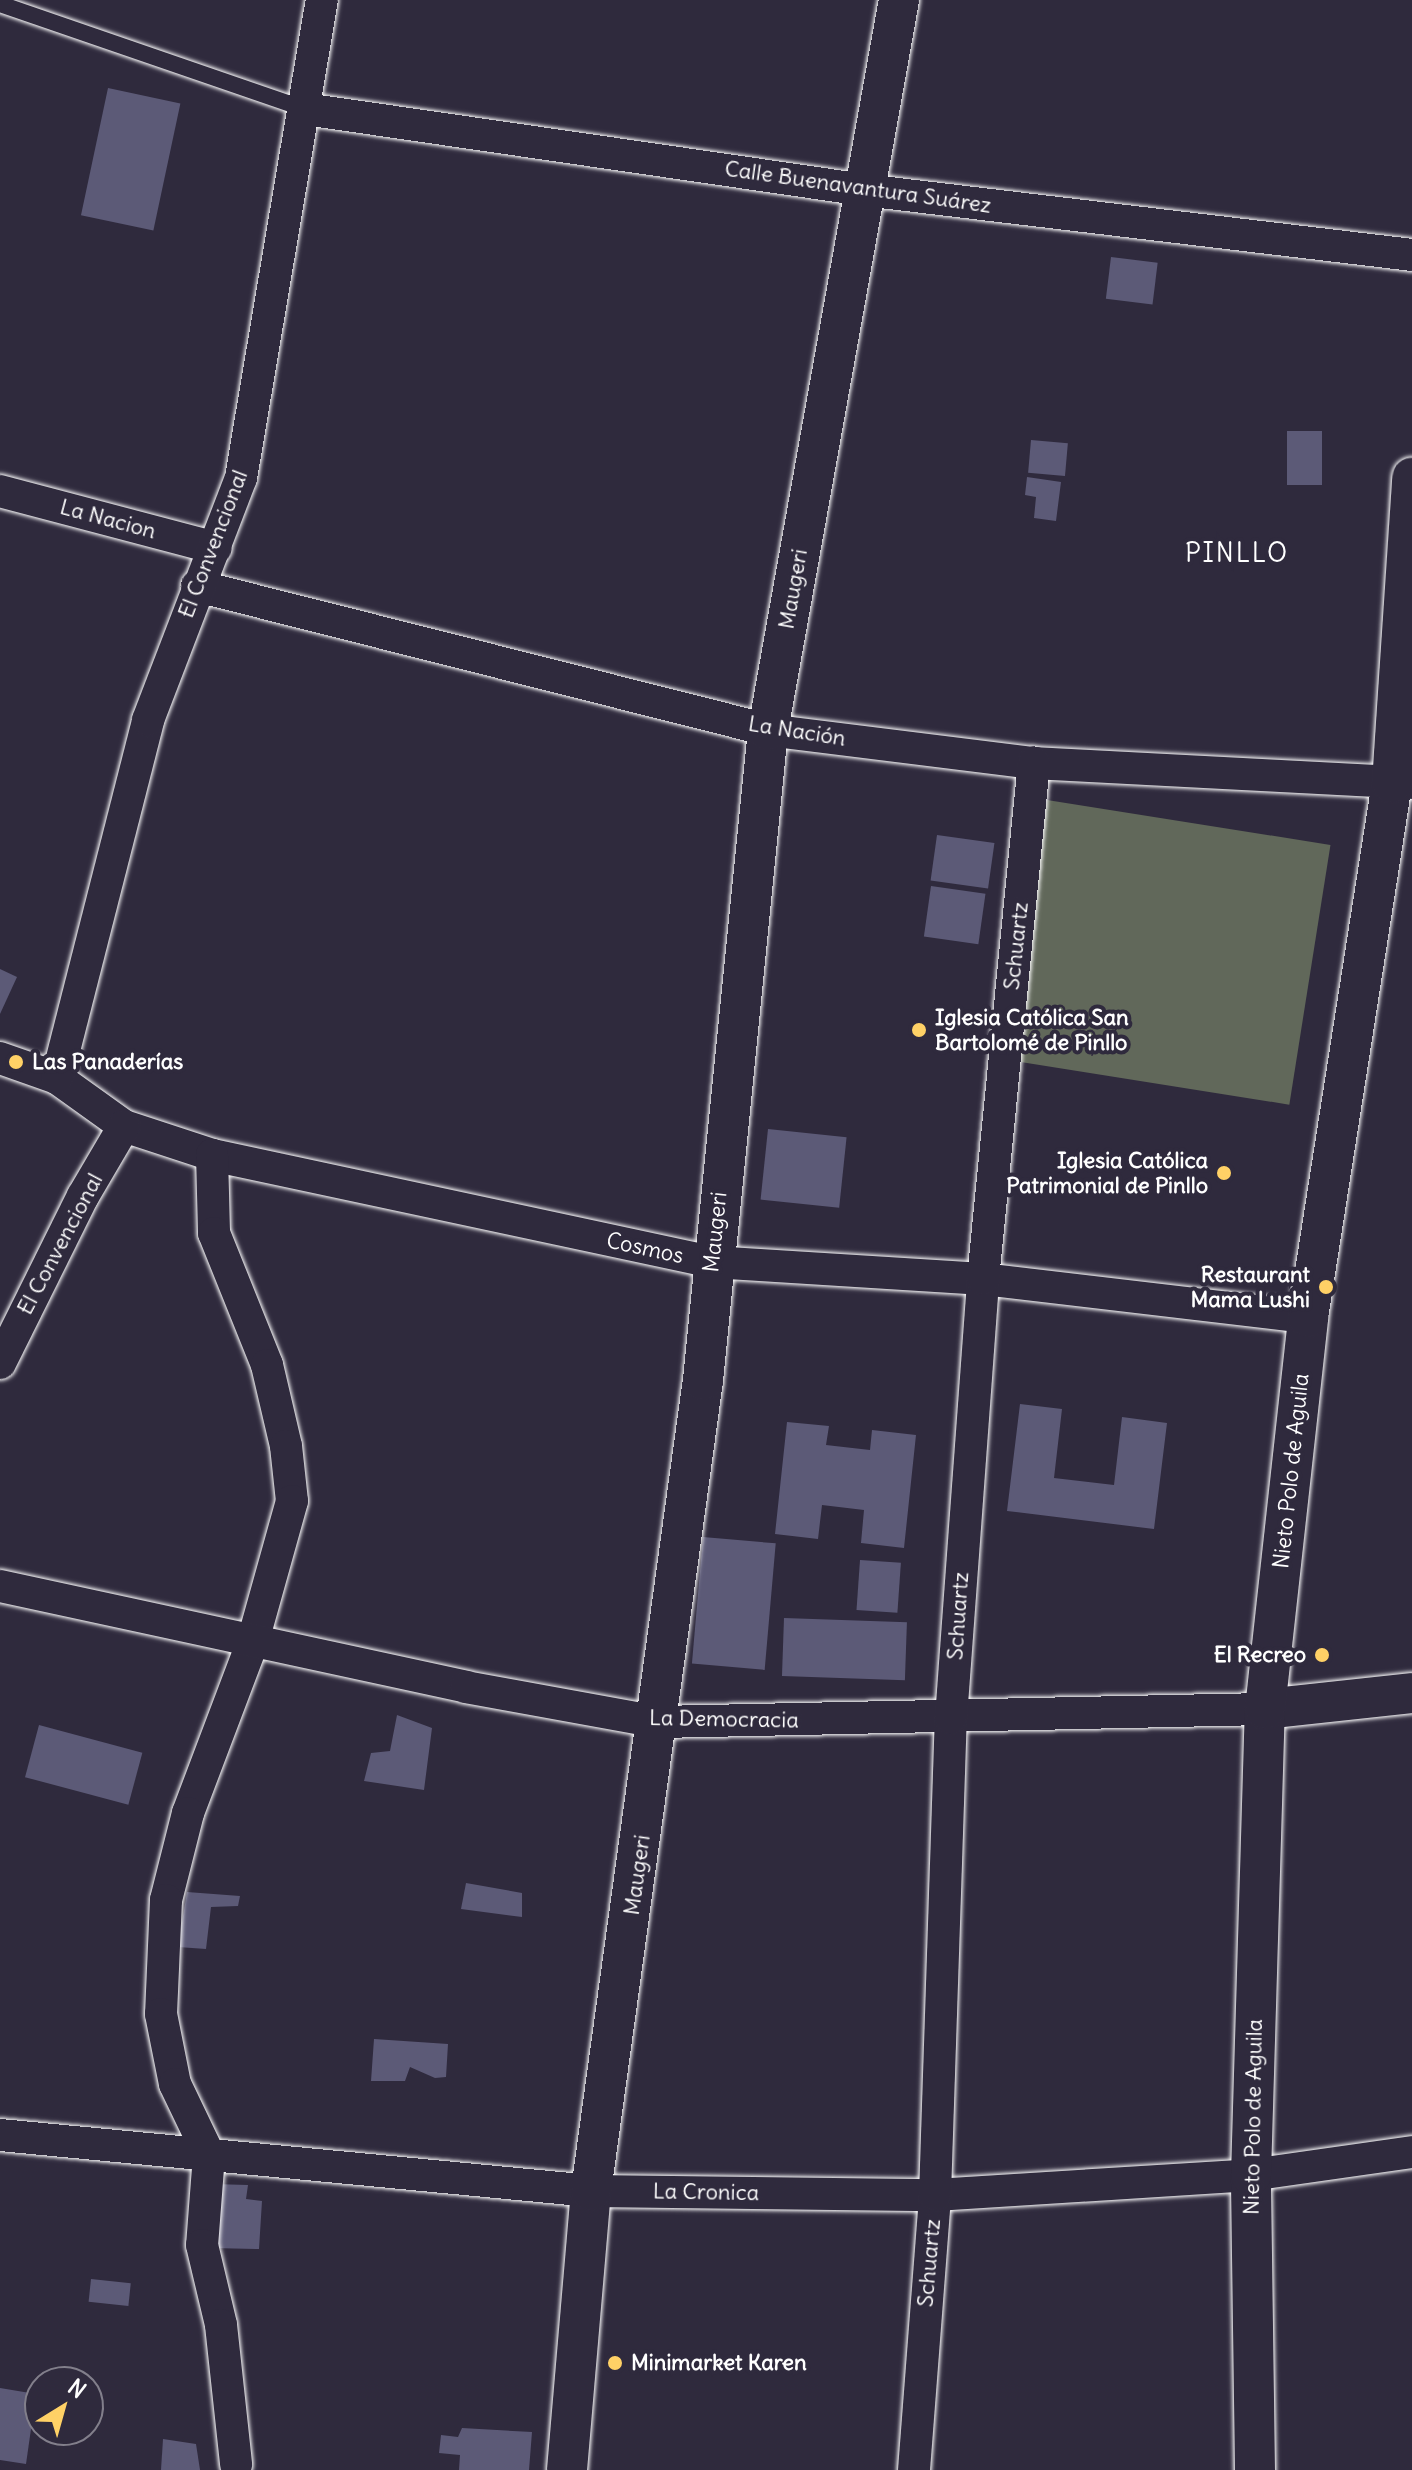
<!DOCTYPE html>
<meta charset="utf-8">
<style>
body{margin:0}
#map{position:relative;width:1412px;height:2470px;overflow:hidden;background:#2f2a3d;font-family:Delius,sans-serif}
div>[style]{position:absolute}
.green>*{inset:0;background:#61685a;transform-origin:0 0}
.building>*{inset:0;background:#5c5a77;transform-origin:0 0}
.roads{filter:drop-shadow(0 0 2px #fff) drop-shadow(0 0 2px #fff)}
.service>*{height:16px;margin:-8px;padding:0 8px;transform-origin:8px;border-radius:8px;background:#2f2a3d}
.minor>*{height:32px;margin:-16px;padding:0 16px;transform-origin:16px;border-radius:16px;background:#2f2a3d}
.tertiary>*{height:40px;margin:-20px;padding:0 20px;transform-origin:20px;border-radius:20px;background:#2f2a3d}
.dots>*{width:22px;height:22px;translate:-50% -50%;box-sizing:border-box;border:4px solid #2f2a3d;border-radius:50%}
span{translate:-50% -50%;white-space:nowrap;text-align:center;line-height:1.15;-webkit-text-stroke:8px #2f2a3d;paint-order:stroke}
.street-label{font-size:22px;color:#fff}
.poi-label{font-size:22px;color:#fff;font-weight:700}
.left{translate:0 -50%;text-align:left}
.right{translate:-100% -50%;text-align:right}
.quarter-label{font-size:26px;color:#fff;letter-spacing:2px}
.north{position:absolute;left:24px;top:2366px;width:80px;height:80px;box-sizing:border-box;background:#2f2a3d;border:2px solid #827f8b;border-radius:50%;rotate:37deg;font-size:22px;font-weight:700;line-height:32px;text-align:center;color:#fff}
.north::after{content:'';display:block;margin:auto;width:28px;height:36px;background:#ffd166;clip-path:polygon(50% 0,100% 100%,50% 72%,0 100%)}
</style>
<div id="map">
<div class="green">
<i style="left:1047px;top:800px;width:287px;height:263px;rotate:9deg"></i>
</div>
<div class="building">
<i style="left:108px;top:88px;width:74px;height:130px;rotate:12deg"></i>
<i style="left:1111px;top:257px;width:47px;height:42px;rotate:7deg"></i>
<i style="left:1287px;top:431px;width:35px;height:54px"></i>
<i style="left:1031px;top:440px;width:37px;height:33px;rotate:5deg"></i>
<i style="clip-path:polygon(1027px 477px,1061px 482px,1056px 521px,1034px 518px,1036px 497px,1025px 495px)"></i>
<i style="left:937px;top:835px;width:58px;height:46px;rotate:8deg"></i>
<i style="left:931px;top:886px;width:55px;height:51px;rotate:8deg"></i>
<i style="clip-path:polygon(0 969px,17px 977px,0 1014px)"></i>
<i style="left:768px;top:1129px;width:79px;height:71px;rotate:6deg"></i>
<i style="clip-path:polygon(1020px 1404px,1062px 1409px,1054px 1478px,1114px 1485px,1122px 1417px,1167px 1423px,1154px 1529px,1007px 1511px)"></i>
<i style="clip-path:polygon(787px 1422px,829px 1426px,826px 1445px,870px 1450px,872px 1430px,916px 1435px,904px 1548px,861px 1543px,864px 1510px,822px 1505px,818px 1539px,775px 1534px)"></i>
<i style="left:703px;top:1537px;width:73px;height:127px;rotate:5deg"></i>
<i style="left:860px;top:1560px;width:41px;height:50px;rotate:4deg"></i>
<i style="left:784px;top:1618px;width:123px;height:58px;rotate:2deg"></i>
<i style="clip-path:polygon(397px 1715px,432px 1728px,424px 1790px,364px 1781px,371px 1753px,390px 1751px)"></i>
<i style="left:39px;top:1725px;width:107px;height:54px;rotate:15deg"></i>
<i style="clip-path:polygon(466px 1883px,522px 1893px,522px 1917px,461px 1909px)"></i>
<i style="clip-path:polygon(187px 1892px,240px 1896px,238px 1906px,211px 1907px,206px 1949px,178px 1947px)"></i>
<i style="clip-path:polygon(374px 2039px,448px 2044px,446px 2077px,435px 2078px,410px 2067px,405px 2081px,371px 2081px)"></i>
<i style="clip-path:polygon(212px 2184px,248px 2185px,246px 2199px,262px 2201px,259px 2249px,212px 2248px)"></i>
<i style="left:91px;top:2279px;width:40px;height:23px;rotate:6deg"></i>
<i style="clip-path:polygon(0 2388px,36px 2394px,26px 2464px,0 2460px)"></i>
<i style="clip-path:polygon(462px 2428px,532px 2432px,529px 2470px,459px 2470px,460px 2455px,439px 2453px,441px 2435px,458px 2437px)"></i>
<i style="clip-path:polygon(163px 2439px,196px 2444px,200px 2470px,161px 2470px)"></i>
</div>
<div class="roads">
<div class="service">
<i style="left:0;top:4px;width:323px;rotate:19deg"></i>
</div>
<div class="minor">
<i style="left:305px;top:109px;width:565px;rotate:8.24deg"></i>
<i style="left:864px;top:190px;width:552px;rotate:6.76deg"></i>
<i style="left:0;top:491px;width:223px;rotate:14.8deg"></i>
<i style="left:197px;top:586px;width:589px;rotate:14.15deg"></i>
<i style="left:768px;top:730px;width:268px;rotate:7.1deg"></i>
<i style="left:1034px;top:763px;width:379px;rotate:3deg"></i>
<i style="left:0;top:1058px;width:60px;rotate:19.3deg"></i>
<i style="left:57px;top:1078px;width:82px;rotate:35.6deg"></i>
<i style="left:124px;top:1126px;width:93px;rotate:18.2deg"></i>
<i style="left:212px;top:1155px;width:511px;rotate:12.08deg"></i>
<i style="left:712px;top:1262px;width:272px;rotate:3.6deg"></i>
<i style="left:983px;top:1279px;width:327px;rotate:6.7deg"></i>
<i style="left:57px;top:1078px;width:369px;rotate:-75.7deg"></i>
<i style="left:148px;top:720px;width:259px;rotate:-69deg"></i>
<i style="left:241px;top:478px;width:485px;rotate:-80.4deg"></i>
<i style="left:212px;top:1155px;width:78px;rotate:88.5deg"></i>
<i style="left:214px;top:1233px;width:142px;rotate:68.1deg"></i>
<i style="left:267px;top:1365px;width:83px;rotate:76.8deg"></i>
<i style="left:286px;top:1446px;width:55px;rotate:83.8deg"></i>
<i style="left:292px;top:1501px;width:145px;rotate:105.6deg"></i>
<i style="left:253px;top:1641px;width:184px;rotate:110.7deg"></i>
<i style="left:188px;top:1813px;width:90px;rotate:104.2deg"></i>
<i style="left:166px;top:1900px;width:114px;rotate:92.5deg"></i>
<i style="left:161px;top:2014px;width:71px;rotate:78.7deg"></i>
<i style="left:175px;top:2084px;width:79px;rotate:64.4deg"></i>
<i style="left:209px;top:2155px;width:90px;rotate:94.4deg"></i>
<i style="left:202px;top:2245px;width:82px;rotate:76.6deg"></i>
<i style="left:221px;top:2325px;width:140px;rotate:83.8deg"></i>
<i style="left:0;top:1363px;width:186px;rotate:-63.6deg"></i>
<i style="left:83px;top:1196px;width:81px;rotate:-59.6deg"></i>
<i style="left:0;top:1586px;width:477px;rotate:12.2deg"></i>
<i style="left:466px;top:1687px;width:196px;rotate:10.3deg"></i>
<i style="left:659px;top:1722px;width:606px;rotate:-1.23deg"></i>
<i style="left:0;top:2135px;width:594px;rotate:5.41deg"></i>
<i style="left:591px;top:2191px;width:344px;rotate:0.7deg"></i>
<i style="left:935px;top:2195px;width:317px;rotate:-3.6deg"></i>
<i style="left:1251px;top:2175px;width:163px;rotate:-8.1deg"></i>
<i style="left:914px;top:2470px;width:276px;rotate:-85.6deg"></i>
<i style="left:935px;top:2195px;width:477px;rotate:-88.1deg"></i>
<i style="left:951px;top:1718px;width:440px;rotate:-85.8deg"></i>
<i style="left:983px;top:1279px;width:519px;rotate:-84.36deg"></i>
</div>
<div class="tertiary">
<i style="left:1265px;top:1709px;width:148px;rotate:-6.2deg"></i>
<i style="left:567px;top:2470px;width:280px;rotate:-85.1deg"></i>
<i style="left:591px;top:2191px;width:819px;rotate:-82.14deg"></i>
<i style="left:703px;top:1380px;width:653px;rotate:-84.29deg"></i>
<i style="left:768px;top:730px;width:742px;rotate:-79.83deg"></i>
<i style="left:1255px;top:2470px;width:295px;rotate:-90.8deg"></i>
<i style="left:1251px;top:2175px;width:466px;rotate:-88.3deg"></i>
<i style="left:1265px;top:1709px;width:394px;rotate:-83.7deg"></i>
<i style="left:1308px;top:1317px;width:541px;rotate:-81.06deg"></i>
<i style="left:1392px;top:783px;width:306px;rotate:-86.2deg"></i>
</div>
</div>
<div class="dots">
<i style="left:919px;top:1030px;background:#ffd166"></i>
<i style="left:16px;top:1062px;background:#ffd166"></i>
<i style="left:1224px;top:1173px;background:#ffd166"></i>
<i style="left:1326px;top:1287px;background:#ffd166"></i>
<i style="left:1322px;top:1655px;background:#ffd166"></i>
<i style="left:615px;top:2363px;background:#ffd166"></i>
</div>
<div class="street-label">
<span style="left:858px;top:187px;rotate:8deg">Calle Buenavantura Suárez</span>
<span style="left:108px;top:519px;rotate:15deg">La Nacion</span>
<span style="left:213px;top:544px;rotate:-69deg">El Convencional</span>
<span style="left:793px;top:589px;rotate:-80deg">Maugeri</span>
<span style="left:797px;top:731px;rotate:9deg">La Nación</span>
<span style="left:1016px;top:946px;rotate:-84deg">Schuartz</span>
<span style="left:715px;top:1232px;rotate:-84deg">Maugeri</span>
<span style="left:60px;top:1244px;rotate:-62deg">El Convencional</span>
<span style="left:645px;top:1248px;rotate:12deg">Cosmos</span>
<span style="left:1291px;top:1471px;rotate:-84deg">Nieto Polo de Aguila</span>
<span style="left:958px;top:1616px;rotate:-86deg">Schuartz</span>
<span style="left:724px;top:1719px;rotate:1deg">La Democracia</span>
<span style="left:637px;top:1875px;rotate:-82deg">Maugeri</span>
<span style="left:1253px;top:2117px;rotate:-89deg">Nieto Polo de Aguila</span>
<span style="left:706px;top:2192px;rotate:1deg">La Cronica</span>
<span style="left:929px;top:2263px;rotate:-85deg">Schuartz</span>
</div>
<div class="poi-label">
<span class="left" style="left:935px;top:1030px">Iglesia Católica San<br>Bartolomé de Pinllo</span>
<span class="left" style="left:32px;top:1062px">Las Panaderías</span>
<span class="right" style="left:1208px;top:1173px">Iglesia Católica<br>Patrimonial de Pinllo</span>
<span class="right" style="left:1310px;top:1287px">Restaurant<br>Mama Lushi</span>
<span class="right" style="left:1306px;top:1655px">El Recreo</span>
<span class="left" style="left:631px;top:2363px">Minimarket Karen</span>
</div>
<div class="quarter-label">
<span style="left:1237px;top:553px">PINLLO</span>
</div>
<div class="north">N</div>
</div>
